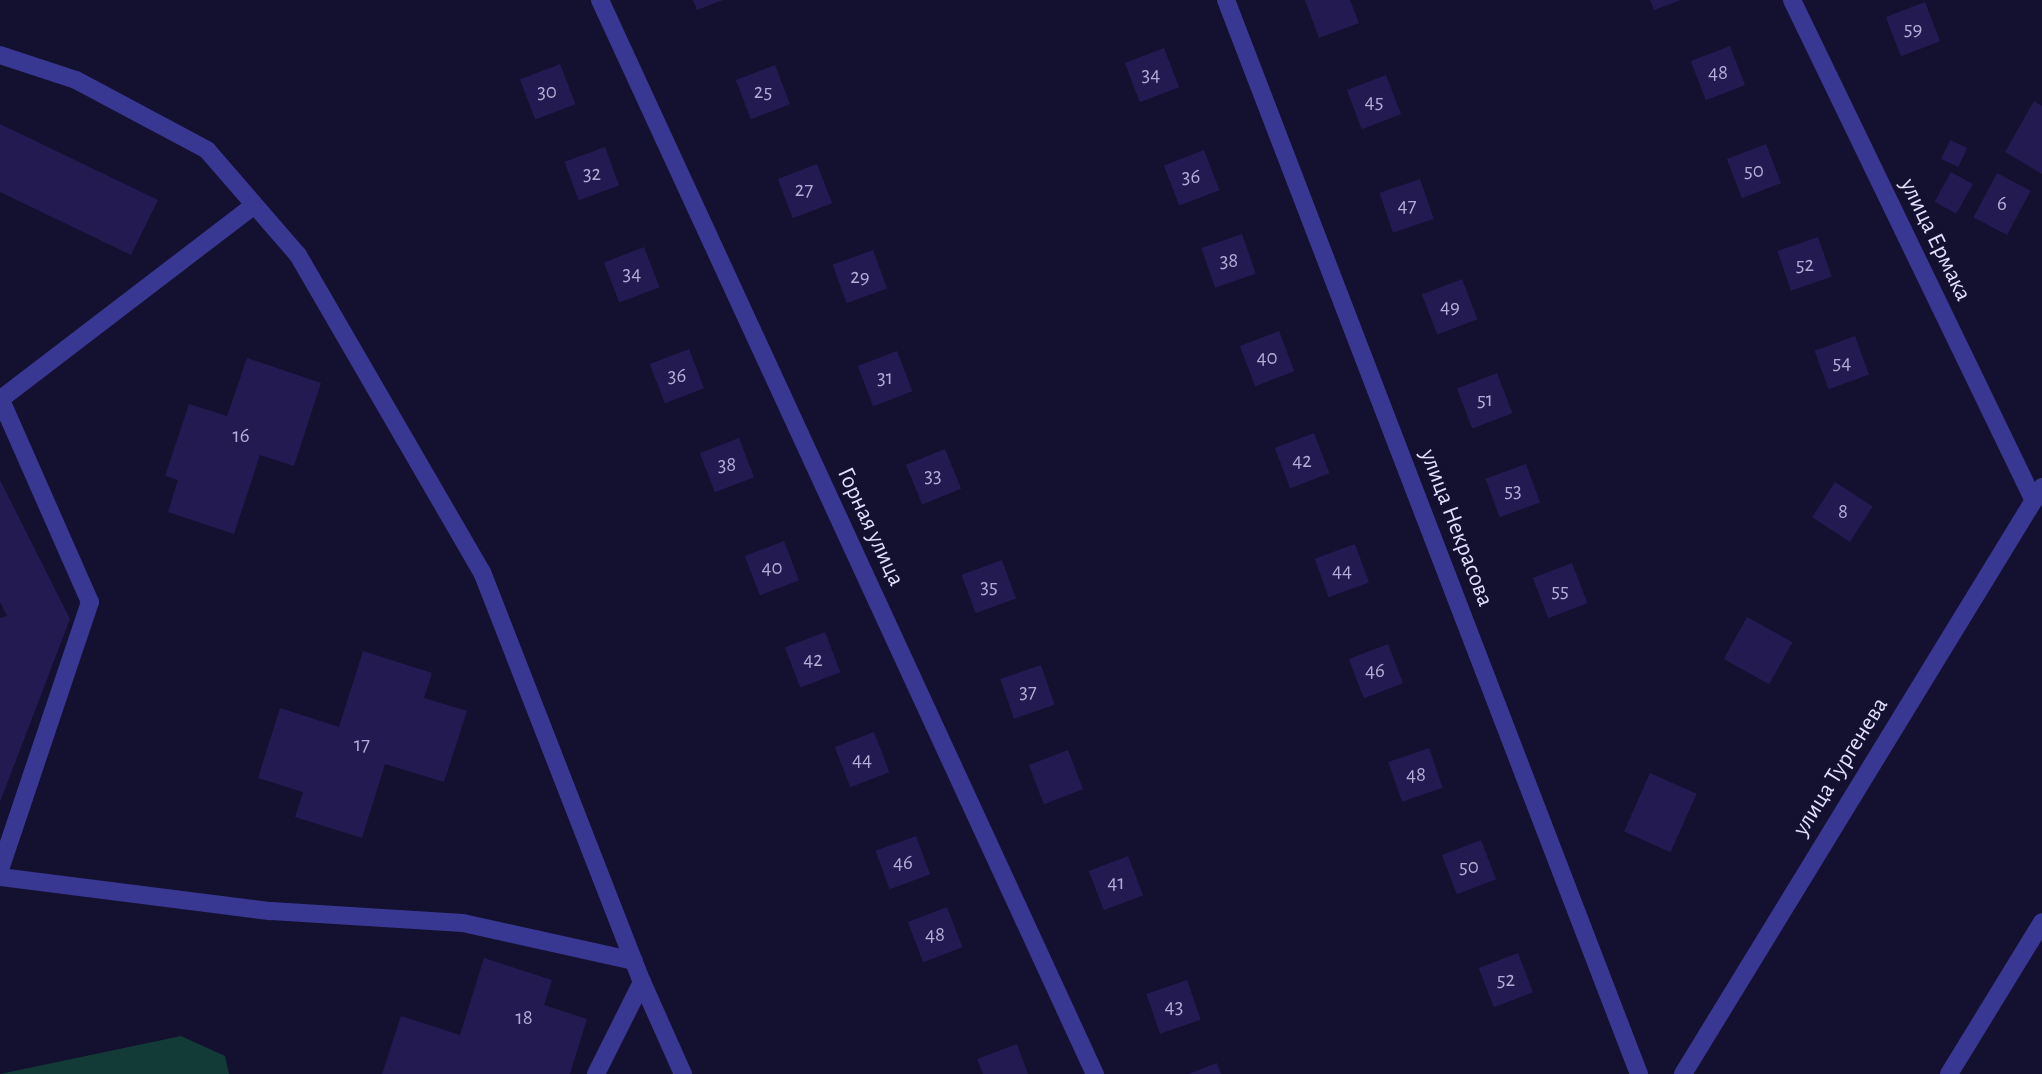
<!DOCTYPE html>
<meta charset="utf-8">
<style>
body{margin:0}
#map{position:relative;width:2042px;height:1074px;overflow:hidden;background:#14102f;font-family:"Alegreya Sans",sans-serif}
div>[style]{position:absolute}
.green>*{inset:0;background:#123a37}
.building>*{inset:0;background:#241a52;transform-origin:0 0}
.minor>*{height:18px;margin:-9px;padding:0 9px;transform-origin:9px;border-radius:9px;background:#383792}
span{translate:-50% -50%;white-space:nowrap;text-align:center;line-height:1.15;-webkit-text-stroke:7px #14102f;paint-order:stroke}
.number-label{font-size:21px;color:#b2add4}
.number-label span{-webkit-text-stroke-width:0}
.street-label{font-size:24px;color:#e1deff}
</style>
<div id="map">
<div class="green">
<i style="clip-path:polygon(181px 1036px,225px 1056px,229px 1074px,0 1074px)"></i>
</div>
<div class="building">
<i style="clip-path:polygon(693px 0,723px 0,697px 10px)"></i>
<i style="clip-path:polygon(1305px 0,1350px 0,1359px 23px,1319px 38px)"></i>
<i style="clip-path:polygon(1650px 0,1681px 0,1654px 10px)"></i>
<i style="left:1925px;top:2px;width:42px;height:42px;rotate:69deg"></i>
<i style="left:1730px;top:46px;width:42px;height:42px;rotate:69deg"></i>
<i style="left:1164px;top:48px;width:42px;height:42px;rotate:69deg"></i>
<i style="left:560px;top:64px;width:43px;height:43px;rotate:69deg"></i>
<i style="left:775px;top:65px;width:42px;height:42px;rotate:69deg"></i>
<i style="left:1386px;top:75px;width:42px;height:42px;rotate:69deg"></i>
<i style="clip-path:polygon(2034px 101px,2042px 106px,2042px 174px,2005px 152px)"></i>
<i style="clip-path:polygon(0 124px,158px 200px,131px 255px,0 192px)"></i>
<i style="left:1950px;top:140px;width:19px;height:21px;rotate:25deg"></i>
<i style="left:1766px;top:144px;width:42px;height:42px;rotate:69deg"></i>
<i style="left:605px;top:147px;width:41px;height:43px;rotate:70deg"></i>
<i style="left:1204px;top:150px;width:43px;height:43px;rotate:69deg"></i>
<i style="left:817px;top:164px;width:42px;height:42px;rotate:69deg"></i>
<i style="left:1951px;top:172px;width:25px;height:34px;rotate:29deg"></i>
<i style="left:1997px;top:173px;width:38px;height:50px;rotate:28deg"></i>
<i style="left:1420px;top:179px;width:42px;height:43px;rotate:71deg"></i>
<i style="left:1242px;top:234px;width:42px;height:43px;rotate:71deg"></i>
<i style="left:1818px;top:237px;width:42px;height:43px;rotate:71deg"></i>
<i style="left:644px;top:247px;width:43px;height:43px;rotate:69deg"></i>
<i style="left:873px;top:250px;width:41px;height:43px;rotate:70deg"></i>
<i style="left:1462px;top:279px;width:43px;height:43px;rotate:69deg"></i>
<i style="left:1279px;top:331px;width:43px;height:42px;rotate:69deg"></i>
<i style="left:1855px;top:336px;width:41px;height:43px;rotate:70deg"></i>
<i style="left:689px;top:349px;width:42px;height:42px;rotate:69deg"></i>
<i style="left:897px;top:351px;width:43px;height:42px;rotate:69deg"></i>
<i style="clip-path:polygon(247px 358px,321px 383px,294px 466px,260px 455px,234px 534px,168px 512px,178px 480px,165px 476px,189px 404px,227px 416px)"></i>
<i style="left:1497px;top:373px;width:43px;height:43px;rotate:69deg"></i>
<i style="left:1314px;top:433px;width:43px;height:42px;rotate:69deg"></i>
<i style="left:739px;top:438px;width:42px;height:42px;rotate:69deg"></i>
<i style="left:945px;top:449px;width:43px;height:42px;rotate:68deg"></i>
<i style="left:1526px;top:464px;width:41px;height:43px;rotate:70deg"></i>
<i style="clip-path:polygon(0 480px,70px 619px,0 802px,0 618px,7px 616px,0 602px)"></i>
<i style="left:1835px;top:482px;width:45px;height:42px;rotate:33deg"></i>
<i style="left:784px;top:541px;width:42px;height:42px;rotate:69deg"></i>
<i style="left:1355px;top:544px;width:41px;height:43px;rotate:70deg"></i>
<i style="left:1002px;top:560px;width:41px;height:43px;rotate:70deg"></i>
<i style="left:1572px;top:563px;width:43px;height:42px;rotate:69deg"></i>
<i style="left:1747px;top:617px;width:52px;height:48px;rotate:29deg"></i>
<i style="left:825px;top:632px;width:43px;height:43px;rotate:69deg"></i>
<i style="left:1388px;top:644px;width:42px;height:42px;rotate:69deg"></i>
<i style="clip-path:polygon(363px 651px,432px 673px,424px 698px,467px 711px,444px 782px,385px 764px,362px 838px,295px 817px,303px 792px,258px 778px,280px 708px,339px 727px)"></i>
<i style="left:1041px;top:665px;width:42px;height:43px;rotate:71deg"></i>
<i style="left:874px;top:732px;width:43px;height:42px;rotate:69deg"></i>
<i style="left:1429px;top:748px;width:42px;height:43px;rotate:71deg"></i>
<i style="left:1068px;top:750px;width:42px;height:42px;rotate:69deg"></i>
<i style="left:1650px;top:773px;width:51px;height:64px;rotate:24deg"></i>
<i style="left:916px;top:836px;width:41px;height:43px;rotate:70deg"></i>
<i style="left:1481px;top:840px;width:42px;height:42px;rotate:69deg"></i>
<i style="left:1128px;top:856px;width:42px;height:42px;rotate:69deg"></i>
<i style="left:947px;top:907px;width:43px;height:42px;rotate:69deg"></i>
<i style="left:1518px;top:953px;width:42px;height:42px;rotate:69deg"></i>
<i style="clip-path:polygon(484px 958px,552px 980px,544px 1005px,587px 1019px,570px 1074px,382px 1074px,401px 1016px,460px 1035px)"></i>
<i style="left:1187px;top:980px;width:42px;height:43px;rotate:71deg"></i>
<i style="clip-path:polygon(1017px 1044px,1028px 1074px,983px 1074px,977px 1059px)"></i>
<i style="clip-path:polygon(1217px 1063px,1221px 1074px,1188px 1074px)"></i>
</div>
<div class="minor">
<i style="left:600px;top:0;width:1183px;rotate:65.26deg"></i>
<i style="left:1226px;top:0;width:1151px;rotate:68.97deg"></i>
<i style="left:1792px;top:0;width:556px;rotate:64.22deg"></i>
<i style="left:0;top:55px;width:80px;rotate:18.2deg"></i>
<i style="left:76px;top:80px;width:149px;rotate:28.1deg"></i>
<i style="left:207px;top:150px;width:139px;rotate:49.1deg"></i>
<i style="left:298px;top:255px;width:367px;rotate:59.9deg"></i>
<i style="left:482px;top:572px;width:440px;rotate:68.7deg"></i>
<i style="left:642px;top:982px;width:101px;rotate:66deg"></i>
<i style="left:0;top:398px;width:223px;rotate:66.2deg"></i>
<i style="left:90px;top:602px;width:282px;rotate:108.6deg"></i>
<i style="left:2px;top:398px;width:317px;rotate:-37.4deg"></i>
<i style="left:0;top:877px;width:273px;rotate:7.2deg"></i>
<i style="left:271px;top:911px;width:192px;rotate:3.6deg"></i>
<i style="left:463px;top:923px;width:175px;rotate:12.5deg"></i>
<i style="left:596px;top:1074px;width:103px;rotate:-63.4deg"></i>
<i style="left:1683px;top:1074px;width:688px;rotate:-58.55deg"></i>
<i style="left:1949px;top:1074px;width:178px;rotate:-58.5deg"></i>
</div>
<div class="number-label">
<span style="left:1913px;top:29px">59</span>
<span style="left:1718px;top:73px">48</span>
<span style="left:1151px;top:75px">34</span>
<span style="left:547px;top:92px">30</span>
<span style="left:763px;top:92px">25</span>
<span style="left:1374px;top:102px">45</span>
<span style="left:1754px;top:171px">50</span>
<span style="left:592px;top:174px">32</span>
<span style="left:1191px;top:177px">36</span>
<span style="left:804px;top:190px">27</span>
<span style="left:2002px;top:204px">6</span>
<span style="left:1407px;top:206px">47</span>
<span style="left:1229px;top:261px">38</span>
<span style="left:1805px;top:265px">52</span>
<span style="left:632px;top:274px">34</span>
<span style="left:860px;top:277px">29</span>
<span style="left:1450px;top:307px">49</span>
<span style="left:1267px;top:358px">40</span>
<span style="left:1842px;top:363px">54</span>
<span style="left:677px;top:376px">36</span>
<span style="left:885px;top:378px">31</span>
<span style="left:1485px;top:400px">51</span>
<span style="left:241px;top:436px">16</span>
<span style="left:1302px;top:461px">42</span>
<span style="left:727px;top:465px">38</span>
<span style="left:933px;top:476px">33</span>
<span style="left:1513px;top:491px">53</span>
<span style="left:1843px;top:512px">8</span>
<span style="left:772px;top:568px">40</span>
<span style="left:1342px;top:571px">44</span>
<span style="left:989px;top:587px">35</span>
<span style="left:1560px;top:591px">55</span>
<span style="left:813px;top:660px">42</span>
<span style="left:1375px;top:671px">46</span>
<span style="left:1028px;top:692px">37</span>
<span style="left:362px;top:745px">17</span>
<span style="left:862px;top:760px">44</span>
<span style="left:1416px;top:775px">48</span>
<span style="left:903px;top:863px">46</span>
<span style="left:1469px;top:867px">50</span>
<span style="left:1116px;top:883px">41</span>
<span style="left:935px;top:935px">48</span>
<span style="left:1506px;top:980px">52</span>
<span style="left:1174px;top:1007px">43</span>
<span style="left:524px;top:1018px">18</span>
</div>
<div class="street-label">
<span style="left:1935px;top:240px;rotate:64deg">улица Ермака</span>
<span style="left:870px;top:527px;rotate:65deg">Горная улица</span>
<span style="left:1456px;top:528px;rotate:69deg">улица Некрасова</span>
<span style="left:1841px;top:767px;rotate:-58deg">улица Тургенева</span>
</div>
</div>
